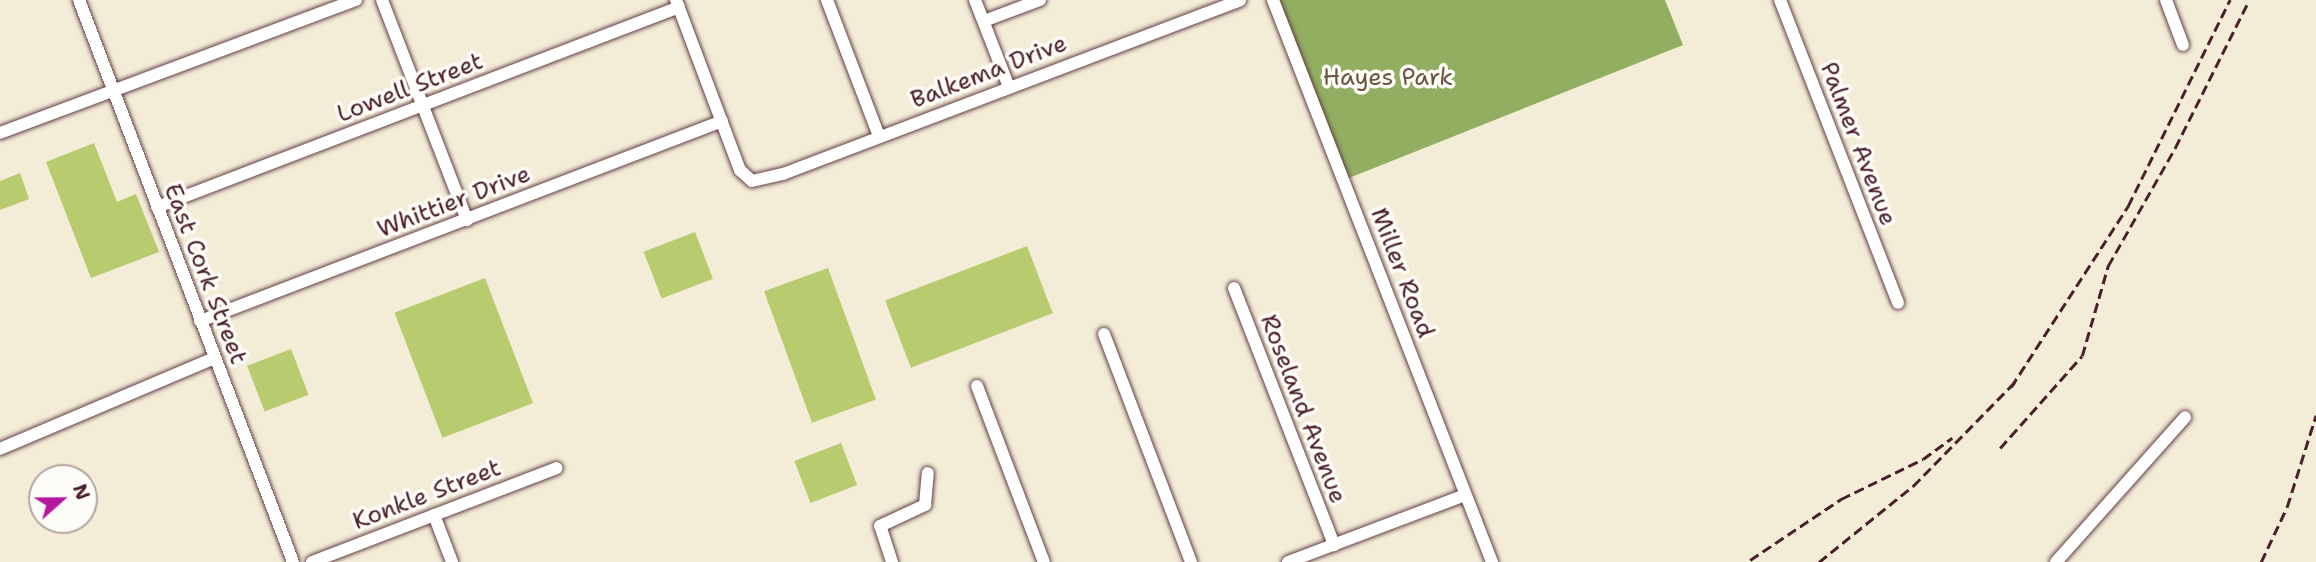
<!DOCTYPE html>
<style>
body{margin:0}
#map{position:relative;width:2316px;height:562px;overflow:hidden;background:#f3ecd7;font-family:"Shantell Sans",sans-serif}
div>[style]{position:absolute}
.green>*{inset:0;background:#b8cb6e;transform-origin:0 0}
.forest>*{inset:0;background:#92af61}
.roads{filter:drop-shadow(0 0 2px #633e45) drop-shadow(0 0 2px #633e45)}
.minor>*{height:12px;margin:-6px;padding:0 6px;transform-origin:6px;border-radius:6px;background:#fff}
.rail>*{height:2.5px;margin-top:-1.25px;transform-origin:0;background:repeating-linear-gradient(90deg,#4a1f2b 0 10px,transparent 0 15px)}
span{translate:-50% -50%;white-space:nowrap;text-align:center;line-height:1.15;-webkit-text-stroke:7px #fdfcf7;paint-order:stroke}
.street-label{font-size:24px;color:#4a1f2b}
.park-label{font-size:24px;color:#6b533f}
.north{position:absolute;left:28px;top:464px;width:70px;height:70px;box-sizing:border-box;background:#fdfcf7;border:2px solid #b5a4a5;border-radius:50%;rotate:69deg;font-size:19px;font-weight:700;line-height:28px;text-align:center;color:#4a1f2b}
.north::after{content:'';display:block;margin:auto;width:24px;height:32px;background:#b5179e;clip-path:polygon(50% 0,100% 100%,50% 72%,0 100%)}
</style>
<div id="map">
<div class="green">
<i style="clip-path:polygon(94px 143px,117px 202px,136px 194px,159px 252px,91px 278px,46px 162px)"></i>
<i style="clip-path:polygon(20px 173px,29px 199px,0 210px,0 181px)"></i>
<i style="left:695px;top:232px;width:50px;height:55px;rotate:69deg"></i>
<i style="left:1027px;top:246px;width:72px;height:152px;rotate:69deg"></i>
<i style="left:828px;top:268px;width:140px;height:68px;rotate:70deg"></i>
<i style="left:485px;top:278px;width:134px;height:97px;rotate:69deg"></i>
<i style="left:291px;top:349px;width:49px;height:47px;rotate:69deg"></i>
<i style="left:841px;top:443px;width:45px;height:50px;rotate:69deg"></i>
</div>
<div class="forest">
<i style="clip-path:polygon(1273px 0,1665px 0,1683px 45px,1344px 180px)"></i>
</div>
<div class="roads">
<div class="minor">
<i style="left:79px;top:0;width:601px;rotate:69.15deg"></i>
<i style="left:382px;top:0;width:236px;rotate:68.9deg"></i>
<i style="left:676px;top:0;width:182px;rotate:69.4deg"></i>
<i style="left:740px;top:170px;width:16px;rotate:43deg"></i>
<i style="left:752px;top:181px;width:32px;rotate:-13deg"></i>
<i style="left:783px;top:174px;width:489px;rotate:-20.8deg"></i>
<i style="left:827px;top:0;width:146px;rotate:69.1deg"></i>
<i style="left:975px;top:0;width:93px;rotate:68.7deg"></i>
<i style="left:1273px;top:0;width:603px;rotate:68.71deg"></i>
<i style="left:1780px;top:0;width:325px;rotate:68.7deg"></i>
<i style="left:2166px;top:0;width:48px;rotate:69.3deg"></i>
<i style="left:984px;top:21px;width:60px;rotate:-20.6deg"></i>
<i style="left:0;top:133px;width:380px;rotate:-20.5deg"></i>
<i style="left:157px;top:207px;width:559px;rotate:-20.96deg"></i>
<i style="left:1234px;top:288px;width:276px;rotate:68.7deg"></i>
<i style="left:200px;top:321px;width:559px;rotate:-20.96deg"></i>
<i style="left:1104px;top:334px;width:244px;rotate:69.1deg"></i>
<i style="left:977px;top:386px;width:188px;rotate:69.2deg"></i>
<i style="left:0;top:449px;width:233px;rotate:-23deg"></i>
<i style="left:434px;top:515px;width:50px;rotate:69deg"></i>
<i style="left:312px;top:562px;width:262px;rotate:-21deg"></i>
<i style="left:892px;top:562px;width:38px;rotate:-108deg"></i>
<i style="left:880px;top:526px;width:50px;rotate:-25deg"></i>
<i style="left:925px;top:505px;width:32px;rotate:-85deg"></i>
<i style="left:1288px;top:562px;width:189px;rotate:-20.7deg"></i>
<i style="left:2056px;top:562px;width:194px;rotate:-48.3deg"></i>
</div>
</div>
<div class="rail">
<i style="left:2011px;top:387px;width:216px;rotate:-57.1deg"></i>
<i style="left:2128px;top:206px;width:230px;rotate:-63.7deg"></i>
<i style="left:2000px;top:448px;width:123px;rotate:-48.3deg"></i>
<i style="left:2082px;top:356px;width:94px;rotate:-73.9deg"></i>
<i style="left:2108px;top:266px;width:136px;rotate:-60.4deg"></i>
<i style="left:2175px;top:148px;width:165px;rotate:-63.4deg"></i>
<i style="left:1750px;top:560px;width:110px;rotate:-33.8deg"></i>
<i style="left:1841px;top:499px;width:91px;rotate:-26deg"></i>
<i style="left:1923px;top:459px;width:36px;rotate:-36deg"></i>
<i style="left:1819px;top:562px;width:121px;rotate:-39deg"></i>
<i style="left:1913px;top:486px;width:147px;rotate:-45.6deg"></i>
<i style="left:2261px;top:562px;width:61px;rotate:-64.7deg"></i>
<i style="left:2287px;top:507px;width:96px;rotate:-72.5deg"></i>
</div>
<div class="street-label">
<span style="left:989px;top:72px;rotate:-21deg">Balkema Drive</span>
<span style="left:410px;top:88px;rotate:-21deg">Lowell Street</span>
<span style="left:1858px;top:144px;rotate:69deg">Palmer Avenue</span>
<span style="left:454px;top:202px;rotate:-21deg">Whittier Drive</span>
<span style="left:1402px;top:273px;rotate:69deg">Miller Road</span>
<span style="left:205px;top:274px;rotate:69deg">East Cork Street</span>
<span style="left:1303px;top:409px;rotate:69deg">Roseland Avenue</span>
<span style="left:427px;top:495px;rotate:-21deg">Konkle Street</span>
</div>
<div class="park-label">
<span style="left:1388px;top:78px">Hayes Park</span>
</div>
<div class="north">N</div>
</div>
